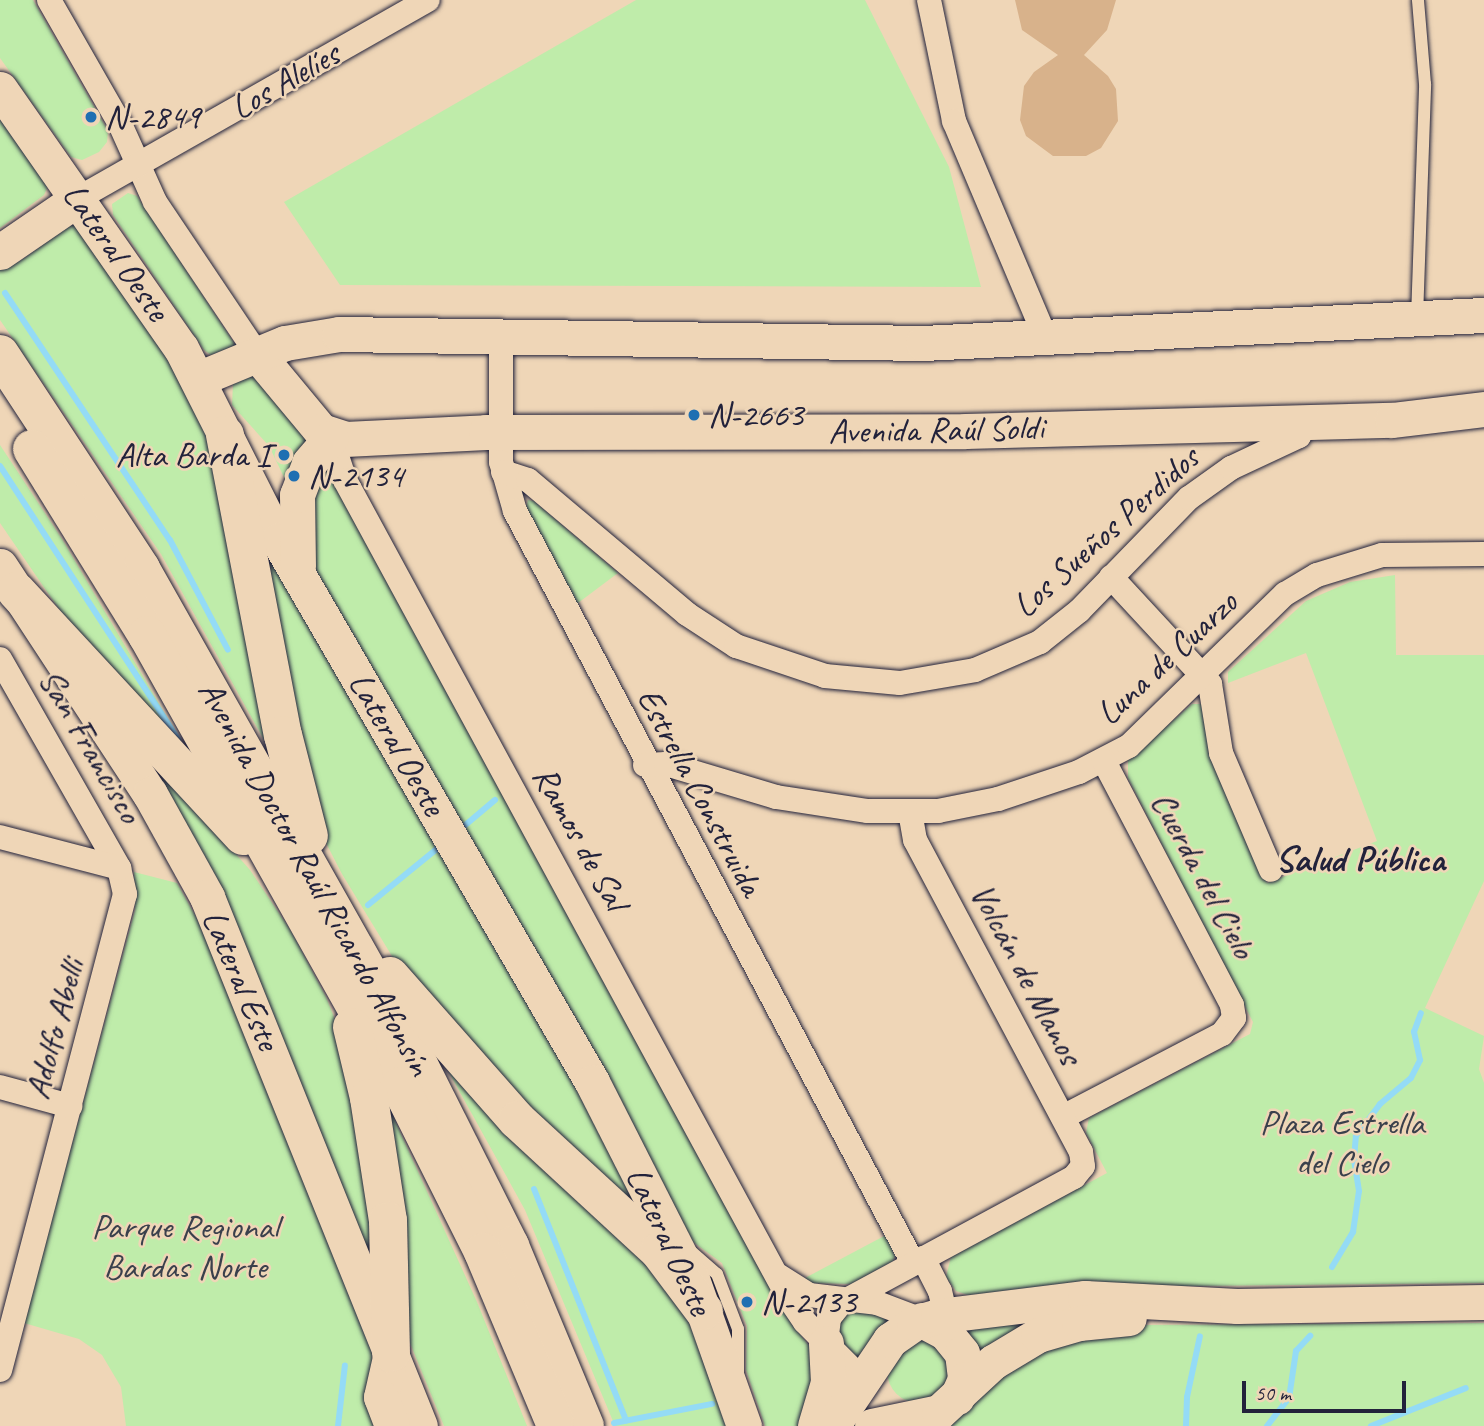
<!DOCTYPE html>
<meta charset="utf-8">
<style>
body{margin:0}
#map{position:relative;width:1484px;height:1426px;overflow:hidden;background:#efd6b7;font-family:Caveat,sans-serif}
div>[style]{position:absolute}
.green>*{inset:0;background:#bfecaa}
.round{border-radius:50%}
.stream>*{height:6px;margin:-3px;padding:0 3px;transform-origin:3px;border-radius:3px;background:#94dbf6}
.building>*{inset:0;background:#d8b28b}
.roads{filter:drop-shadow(0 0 2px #22223b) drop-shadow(0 0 2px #22223b)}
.lane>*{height:12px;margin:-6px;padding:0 6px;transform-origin:6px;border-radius:6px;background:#efd6b7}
.street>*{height:24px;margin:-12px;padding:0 12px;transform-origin:12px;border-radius:12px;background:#efd6b7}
.secondary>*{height:35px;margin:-17.5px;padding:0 17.5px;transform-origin:17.5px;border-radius:17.5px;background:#efd6b7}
.highway>*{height:38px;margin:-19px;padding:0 19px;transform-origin:19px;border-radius:19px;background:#efd6b7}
.dots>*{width:19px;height:19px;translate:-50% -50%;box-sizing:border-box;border:4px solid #efd6b7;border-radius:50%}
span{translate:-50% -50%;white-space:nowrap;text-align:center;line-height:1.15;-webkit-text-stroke:5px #efd6b7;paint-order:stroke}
.street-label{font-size:35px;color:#22223b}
.poi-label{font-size:35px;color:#22223b}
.left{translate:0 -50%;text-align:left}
.right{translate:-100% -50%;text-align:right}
.park-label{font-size:35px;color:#3a404c}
.neighbourhood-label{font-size:37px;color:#22223b;font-weight:700}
.scale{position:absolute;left:1242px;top:1381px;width:164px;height:32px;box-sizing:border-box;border:4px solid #22223b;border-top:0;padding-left:9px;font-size:21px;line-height:24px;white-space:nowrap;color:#22223b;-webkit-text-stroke:5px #efd6b7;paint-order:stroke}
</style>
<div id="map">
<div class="green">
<i style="clip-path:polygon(0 0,33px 0,108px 131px,107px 142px,99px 152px,82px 160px,71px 157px,0 58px)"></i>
<i style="clip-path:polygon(636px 0,865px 0,949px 167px,981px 287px,340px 285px,284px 202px)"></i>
<i style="clip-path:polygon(0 117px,48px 186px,44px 195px,0 228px)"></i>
<i style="clip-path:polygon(128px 193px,137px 196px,236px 346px,211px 355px,204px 350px,113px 215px,112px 204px)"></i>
<i style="clip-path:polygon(71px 225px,76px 225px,157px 339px,218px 450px,279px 767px,161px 554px,0 320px,0 234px,20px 261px)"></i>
<i style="clip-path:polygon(251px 372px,314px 440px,791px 1322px,815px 1354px,805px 1426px,765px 1426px,746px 1370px,747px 1326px,722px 1263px,693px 1242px,310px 563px,306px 523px,269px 446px,232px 405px,233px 384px)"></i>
<i style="clip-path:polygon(0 445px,62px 539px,193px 761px,65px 618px,0 523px)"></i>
<i style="clip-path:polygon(528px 500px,534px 501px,618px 573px,574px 606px,526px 508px)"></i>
<i style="clip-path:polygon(254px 531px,592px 1111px,642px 1211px,633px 1216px,398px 966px,342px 874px,324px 839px)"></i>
<i style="clip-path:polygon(1395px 575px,1396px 655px,1484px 655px,1484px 881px,1425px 1008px,1484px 1036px,1479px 1069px,1484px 1083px,1484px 1283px,1095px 1287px,968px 1295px,956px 1291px,946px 1277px,951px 1257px,1107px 1173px,1086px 1133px,1089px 1118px,1250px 1034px,1253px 1022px,1128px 778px,1128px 760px,1192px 704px,1202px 704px,1216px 766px,1267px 883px,1377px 841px,1306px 653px,1228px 683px,1228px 672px,1306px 601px,1350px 582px)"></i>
<i style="clip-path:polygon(117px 720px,250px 870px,291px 931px,326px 997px,342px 1037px,380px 1281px)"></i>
<i style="clip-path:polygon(134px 872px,177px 883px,201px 926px,374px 1352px,382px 1426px,126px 1426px,121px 1387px,102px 1355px,79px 1339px,24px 1323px,135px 910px)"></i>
<i style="clip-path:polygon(436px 1049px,674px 1285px,730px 1426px,615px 1426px,525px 1210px)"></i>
<i style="clip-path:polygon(382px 1092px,477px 1302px,527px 1426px,444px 1426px,408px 1338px)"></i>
<i style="clip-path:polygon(886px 1235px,895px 1256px,892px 1264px,852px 1284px,807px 1283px,805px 1278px)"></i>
<i style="clip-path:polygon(1069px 1307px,983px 1359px,959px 1326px)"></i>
<i style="clip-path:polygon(846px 1310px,893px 1315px,858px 1359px,843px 1344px,837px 1330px)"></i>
<i style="clip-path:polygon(1484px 1323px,1484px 1426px,946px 1426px,1033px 1349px,1135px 1325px)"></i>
<i class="round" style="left:887px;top:1339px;width:64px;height:64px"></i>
</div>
<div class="stream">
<i style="left:5px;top:293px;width:297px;rotate:56.3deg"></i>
<i style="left:170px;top:540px;width:124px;rotate:62.2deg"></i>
<i style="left:0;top:466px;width:326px;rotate:56.9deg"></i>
<i style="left:463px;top:827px;width:42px;rotate:-40.2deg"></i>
<i style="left:368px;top:905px;width:92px;rotate:-39.2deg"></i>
<i style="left:534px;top:1189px;width:249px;rotate:68.3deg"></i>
<i style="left:1332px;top:1267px;width:41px;rotate:-59deg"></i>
<i style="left:1353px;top:1232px;width:41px;rotate:-81.7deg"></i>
<i style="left:1359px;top:1191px;width:33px;rotate:-99deg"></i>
<i style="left:1354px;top:1158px;width:22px;rotate:-85deg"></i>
<i style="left:1356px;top:1136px;width:40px;rotate:-53deg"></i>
<i style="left:1380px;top:1104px;width:40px;rotate:-40deg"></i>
<i style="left:1411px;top:1078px;width:20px;rotate:-63deg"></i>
<i style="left:1420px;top:1060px;width:29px;rotate:-102deg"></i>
<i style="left:1414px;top:1032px;width:20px;rotate:-70deg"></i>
<i style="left:614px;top:1423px;width:100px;rotate:-11deg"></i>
<i style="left:338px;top:1426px;width:61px;rotate:-83.5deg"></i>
<i style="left:1186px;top:1426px;width:29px;rotate:-88deg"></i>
<i style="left:1187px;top:1397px;width:62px;rotate:-78deg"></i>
<i style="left:1267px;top:1426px;width:36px;rotate:-52deg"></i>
<i style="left:1289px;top:1398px;width:48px;rotate:-81.5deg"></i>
<i style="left:1296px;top:1351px;width:21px;rotate:-47deg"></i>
<i style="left:1371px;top:1426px;width:102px;rotate:-21.8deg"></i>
</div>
<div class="building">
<i style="clip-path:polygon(1015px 0,1116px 0,1107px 30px,1084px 55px,1108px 76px,1116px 89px,1118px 121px,1101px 148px,1086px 156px,1053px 156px,1026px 136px,1020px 120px,1024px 86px,1034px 72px,1058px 55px,1022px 30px)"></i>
</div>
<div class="roads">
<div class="lane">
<i style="left:1417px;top:318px;width:234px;rotate:-88deg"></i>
<i style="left:1425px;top:84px;width:84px;rotate:-94.8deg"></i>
<i style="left:686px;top:1247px;width:41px;rotate:41.1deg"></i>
<i style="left:717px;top:1274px;width:59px;rotate:69.1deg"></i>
<i style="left:738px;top:1329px;width:45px;rotate:90deg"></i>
</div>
<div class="street">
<i style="left:49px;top:0;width:143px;rotate:60.2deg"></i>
<i style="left:120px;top:124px;width:85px;rotate:65.8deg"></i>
<i style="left:155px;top:202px;width:183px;rotate:56.1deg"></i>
<i style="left:929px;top:0;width:124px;rotate:78.3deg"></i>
<i style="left:954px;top:121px;width:237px;rotate:67.1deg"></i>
<i style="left:79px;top:198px;width:401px;rotate:-29.6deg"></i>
<i style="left:501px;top:333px;width:129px;rotate:90deg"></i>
<i style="left:501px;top:462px;width:51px;rotate:74.1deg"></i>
<i style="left:515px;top:511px;width:851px;rotate:62.11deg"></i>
<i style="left:331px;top:438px;width:44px;rotate:71.6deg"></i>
<i style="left:345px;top:480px;width:929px;rotate:61.53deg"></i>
<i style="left:788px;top:1297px;width:30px;rotate:56deg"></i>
<i style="left:805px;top:1322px;width:83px;rotate:45deg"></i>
<i style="left:503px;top:472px;width:26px;rotate:18deg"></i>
<i style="left:528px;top:480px;width:208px;rotate:40.1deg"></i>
<i style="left:687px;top:614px;width:59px;rotate:33.1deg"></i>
<i style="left:736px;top:646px;width:94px;rotate:18.6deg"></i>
<i style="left:825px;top:676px;width:75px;rotate:5.3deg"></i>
<i style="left:900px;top:683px;width:76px;rotate:-9.8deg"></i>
<i style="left:975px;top:670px;width:71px;rotate:-23.3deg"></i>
<i style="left:1040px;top:642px;width:50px;rotate:-38.5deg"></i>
<i style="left:1079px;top:611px;width:158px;rotate:-45.8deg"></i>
<i style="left:1189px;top:498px;width:52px;rotate:-35.5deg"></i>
<i style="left:1231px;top:468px;width:75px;rotate:-25.2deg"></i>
<i style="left:1299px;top:436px;width:18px;rotate:-63deg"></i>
<i style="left:1111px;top:577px;width:146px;rotate:47.2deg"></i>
<i style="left:1210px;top:684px;width:70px;rotate:80.9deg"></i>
<i style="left:1221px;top:753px;width:127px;rotate:66.9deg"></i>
<i style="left:0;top:659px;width:241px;rotate:60.3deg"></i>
<i style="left:119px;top:868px;width:27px;rotate:77deg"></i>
<i style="left:125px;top:894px;width:492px;rotate:104.7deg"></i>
<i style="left:645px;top:765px;width:21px;rotate:-3deg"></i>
<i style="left:666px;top:764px;width:115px;rotate:16.7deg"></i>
<i style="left:776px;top:797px;width:93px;rotate:8.7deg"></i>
<i style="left:868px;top:811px;width:70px"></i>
<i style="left:938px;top:811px;width:61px;rotate:-11.3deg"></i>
<i style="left:998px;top:799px;width:85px;rotate:-18.4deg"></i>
<i style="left:1079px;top:772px;width:56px;rotate:-27.5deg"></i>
<i style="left:1129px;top:746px;width:218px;rotate:-44.3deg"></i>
<i style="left:1285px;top:594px;width:37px;rotate:-31deg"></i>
<i style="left:1317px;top:575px;width:68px;rotate:-17.1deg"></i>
<i style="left:1382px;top:555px;width:102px;rotate:-0.6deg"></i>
<i style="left:0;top:837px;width:123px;rotate:14.6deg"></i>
<i style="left:0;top:1087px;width:73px;rotate:15.2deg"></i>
<i style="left:1063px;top:1117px;width:179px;rotate:-27.6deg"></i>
<i style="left:1222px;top:1034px;width:20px;rotate:-53deg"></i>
<i style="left:1234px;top:1018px;width:13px;rotate:-99deg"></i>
<i style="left:1232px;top:1005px;width:276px;rotate:-117.7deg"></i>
<i style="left:923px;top:1258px;width:37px;rotate:63deg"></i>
<i style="left:940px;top:1291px;width:40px;rotate:77deg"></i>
<i style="left:779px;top:1276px;width:36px;rotate:32deg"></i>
<i style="left:809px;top:1295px;width:68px;rotate:6.7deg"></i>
<i style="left:877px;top:1303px;width:48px;rotate:20.7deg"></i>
<i style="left:826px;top:1343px;width:25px;rotate:-83deg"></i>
<i style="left:829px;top:1318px;width:19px;rotate:-51deg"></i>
<i style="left:841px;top:1303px;width:265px;rotate:-28.4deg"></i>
<i style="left:1074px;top:1177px;width:14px;rotate:-51deg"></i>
<i style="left:1083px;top:1166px;width:14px;rotate:-98deg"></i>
<i style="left:1081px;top:1152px;width:353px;rotate:-118deg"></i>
<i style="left:915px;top:840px;width:27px;rotate:-100deg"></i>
</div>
<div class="secondary">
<i style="left:0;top:89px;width:316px;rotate:55.1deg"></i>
<i style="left:181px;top:348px;width:215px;rotate:63.2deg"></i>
<i style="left:278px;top:540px;width:626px;rotate:59.91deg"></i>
<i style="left:592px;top:1082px;width:221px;rotate:63.1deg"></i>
<i style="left:692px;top:1279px;width:156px;rotate:70.5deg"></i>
<i style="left:0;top:252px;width:96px;rotate:-34.4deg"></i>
<i style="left:257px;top:354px;width:100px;rotate:50.3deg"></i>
<i style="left:321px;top:431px;width:25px;rotate:18deg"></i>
<i style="left:345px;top:439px;width:141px;rotate:-2.8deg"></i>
<i style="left:486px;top:432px;width:479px;rotate:-0.1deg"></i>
<i style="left:965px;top:431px;width:427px;rotate:-1.5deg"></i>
<i style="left:1392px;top:420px;width:93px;rotate:-6.8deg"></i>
<i style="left:198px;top:379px;width:94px;rotate:-22.5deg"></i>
<i style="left:285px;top:343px;width:55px;rotate:-9.5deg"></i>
<i style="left:339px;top:334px;width:584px;rotate:0.88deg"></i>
<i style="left:923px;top:343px;width:562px;rotate:-2.86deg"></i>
<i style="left:0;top:566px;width:273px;rotate:56.7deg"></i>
<i style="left:150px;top:794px;width:118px;rotate:61deg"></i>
<i style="left:207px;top:897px;width:570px;rotate:68.07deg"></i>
<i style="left:298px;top:566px;width:71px;rotate:-90.8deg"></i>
<i style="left:297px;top:495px;width:34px;rotate:-69deg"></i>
<i style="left:309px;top:463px;width:33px;rotate:-49deg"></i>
<i style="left:922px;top:1320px;width:26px;rotate:28deg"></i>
<i style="left:945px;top:1332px;width:27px;rotate:51deg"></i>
<i style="left:962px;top:1353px;width:26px;rotate:83deg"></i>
<i style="left:965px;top:1379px;width:20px;rotate:114deg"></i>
<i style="left:391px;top:1353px;width:45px;rotate:102.8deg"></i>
<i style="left:381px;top:1397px;width:31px;rotate:69deg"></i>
<i style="left:815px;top:1426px;width:46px;rotate:-73.5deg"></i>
<i style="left:828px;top:1382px;width:39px;rotate:-93deg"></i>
<i style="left:832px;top:1426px;width:104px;rotate:-56deg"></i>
<i style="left:890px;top:1340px;width:29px;rotate:-35deg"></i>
<i style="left:914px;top:1323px;width:25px;rotate:-16deg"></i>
<i style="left:938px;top:1316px;width:148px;rotate:-7deg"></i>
<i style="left:1085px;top:1298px;width:152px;rotate:3deg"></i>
<i style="left:1237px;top:1306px;width:247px;rotate:-0.9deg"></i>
<i style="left:872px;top:1426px;width:68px;rotate:-11.8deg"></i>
<i style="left:939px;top:1412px;width:74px;rotate:-42.8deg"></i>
<i style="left:993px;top:1362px;width:52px;rotate:-31deg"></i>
<i style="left:1038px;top:1335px;width:43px;rotate:-16.3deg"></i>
<i style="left:1079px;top:1323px;width:50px;rotate:-5.7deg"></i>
</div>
<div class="highway">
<i style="left:0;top:354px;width:257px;rotate:56.7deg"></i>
<i style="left:141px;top:569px;width:540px;rotate:60.58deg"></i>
<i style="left:406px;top:1039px;width:232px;rotate:63.3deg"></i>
<i style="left:510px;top:1246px;width:195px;rotate:67.4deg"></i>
<i style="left:225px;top:435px;width:306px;rotate:79.1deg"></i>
<i style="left:283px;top:735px;width:104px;rotate:75.6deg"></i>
<i style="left:32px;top:449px;width:219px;rotate:58.3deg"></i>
<i style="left:147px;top:635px;width:517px;rotate:60.71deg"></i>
<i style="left:400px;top:1086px;width:186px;rotate:63.4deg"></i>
<i style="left:483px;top:1252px;width:183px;rotate:67.2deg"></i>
<i style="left:16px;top:591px;width:334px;rotate:47.2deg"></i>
<i style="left:390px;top:976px;width:192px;rotate:48.6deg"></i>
<i style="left:517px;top:1120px;width:193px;rotate:42.7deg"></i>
<i style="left:659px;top:1251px;width:75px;rotate:53.1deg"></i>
<i style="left:352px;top:1027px;width:73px;rotate:76.5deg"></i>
<i style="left:369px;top:1098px;width:124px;rotate:81.2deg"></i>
<i style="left:388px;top:1221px;width:132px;rotate:88.7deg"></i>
</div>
</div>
<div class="dots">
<i style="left:91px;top:117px;background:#1f6fb2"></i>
<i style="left:694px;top:415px;background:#1f6fb2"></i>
<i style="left:284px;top:455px;background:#1f6fb2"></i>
<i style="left:294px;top:476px;background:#1f6fb2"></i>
<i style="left:747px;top:1302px;background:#1f6fb2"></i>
</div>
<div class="street-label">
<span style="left:285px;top:81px;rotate:-30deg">Los Alelíes</span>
<span style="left:116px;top:252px;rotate:55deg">Lateral Oeste</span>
<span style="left:936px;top:430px;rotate:-1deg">Avenida Raúl Soldi</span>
<span style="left:1106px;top:532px;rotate:-42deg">Los Sueños Perdidos</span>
<span style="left:1167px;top:658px;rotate:-43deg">Luna de Cuarzo</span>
<span style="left:397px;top:744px;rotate:60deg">Lateral Oeste</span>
<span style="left:90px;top:746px;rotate:60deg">San Francisco</span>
<span style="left:700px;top:792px;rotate:62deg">Estrella Construida</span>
<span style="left:580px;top:838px;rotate:61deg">Ramos de Sal</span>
<span style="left:1203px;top:875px;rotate:62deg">Cuerda del Cielo</span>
<span style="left:315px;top:878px;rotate:61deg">Avenida Doctor Raúl Ricardo Alfonsín</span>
<span style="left:1026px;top:974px;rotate:62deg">Volcán de Manos</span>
<span style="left:241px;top:980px;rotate:67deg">Lateral Este</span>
<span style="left:55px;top:1029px;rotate:-75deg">Adolfo Abelli</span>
<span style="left:669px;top:1241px;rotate:65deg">Lateral Oeste</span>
</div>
<div class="poi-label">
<span class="left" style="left:105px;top:117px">N-2849</span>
<span class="left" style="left:708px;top:415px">N-2663</span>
<span class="right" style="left:270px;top:455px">Alta Barda I</span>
<span class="left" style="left:308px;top:476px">N-2134</span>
<span class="left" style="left:761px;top:1302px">N-2133</span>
</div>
<div class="park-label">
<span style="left:1342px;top:1143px">Plaza Estrella<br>del Cielo</span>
<span style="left:185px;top:1247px">Parque Regional<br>Bardas Norte</span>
</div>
<div class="neighbourhood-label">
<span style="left:1360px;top:859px">Salud Pública</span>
</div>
<div class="scale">50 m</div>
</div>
